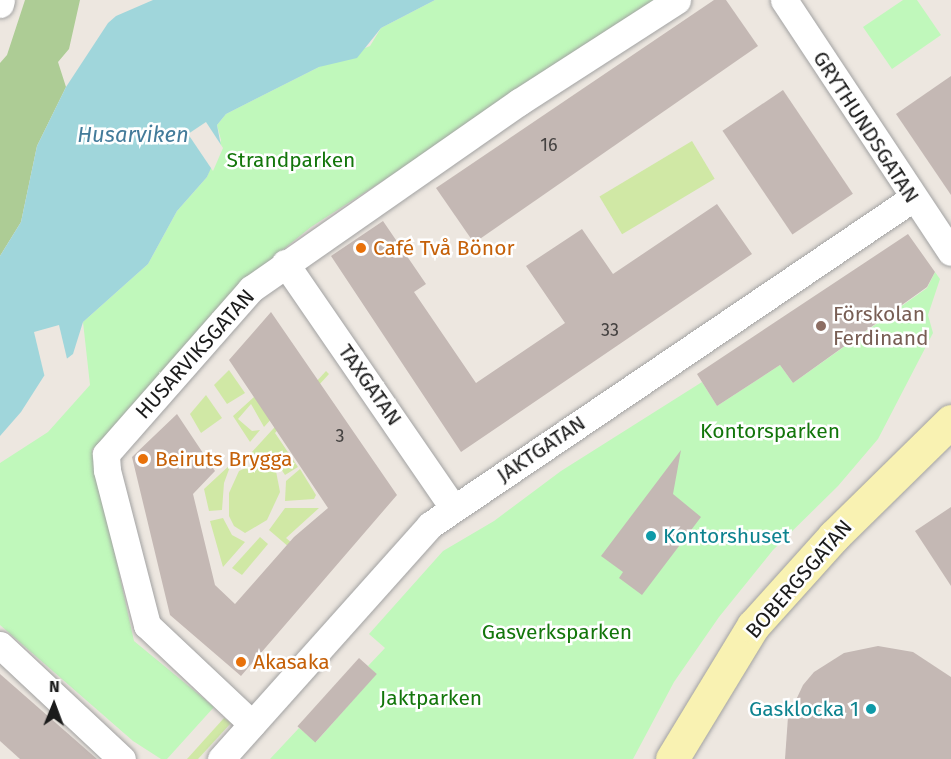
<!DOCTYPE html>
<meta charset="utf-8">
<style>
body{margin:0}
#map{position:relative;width:951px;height:759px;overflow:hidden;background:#ede7e0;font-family:"Fira Sans",sans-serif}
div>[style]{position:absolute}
.grass>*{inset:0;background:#d0e8a5;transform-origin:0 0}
.forest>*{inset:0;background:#adcc95}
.park>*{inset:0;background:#c0f8bb}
.water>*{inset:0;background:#a0d6db}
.pier>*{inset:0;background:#ede7e0}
.building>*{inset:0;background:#c4b8b4;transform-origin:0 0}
.roads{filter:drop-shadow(0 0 2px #a2a2a2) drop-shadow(0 0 2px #a2a2a2)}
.street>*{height:27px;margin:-13.5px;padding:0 13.5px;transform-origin:13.5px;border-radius:13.5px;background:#fff}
.secondary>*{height:33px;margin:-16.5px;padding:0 16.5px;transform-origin:16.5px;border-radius:16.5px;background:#f9f2b2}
.dots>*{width:16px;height:16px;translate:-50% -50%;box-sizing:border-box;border:3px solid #fff;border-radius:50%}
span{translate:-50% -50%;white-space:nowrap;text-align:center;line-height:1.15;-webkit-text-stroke:5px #fff;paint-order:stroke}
.number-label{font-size:18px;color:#454241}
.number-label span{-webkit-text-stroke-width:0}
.street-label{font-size:21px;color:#1b1b1b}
.park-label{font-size:21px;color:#13760b}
.food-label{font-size:21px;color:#c56008}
.left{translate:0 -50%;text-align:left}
.education-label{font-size:21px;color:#785e54}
.culture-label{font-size:21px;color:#0d838f}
.right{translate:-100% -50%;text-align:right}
.water-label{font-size:22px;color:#437b9a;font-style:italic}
.north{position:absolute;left:24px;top:675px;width:60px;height:60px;-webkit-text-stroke:4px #fff;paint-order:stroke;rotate:1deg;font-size:16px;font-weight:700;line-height:24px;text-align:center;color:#1b1b1b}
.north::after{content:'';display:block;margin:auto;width:21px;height:27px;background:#1b1b1b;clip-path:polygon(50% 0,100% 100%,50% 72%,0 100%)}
</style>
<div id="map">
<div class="grass">
<i style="left:692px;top:141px;width:44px;height:108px;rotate:59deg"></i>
<i style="clip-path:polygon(229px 370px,245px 393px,227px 404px,214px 385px)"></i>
<i style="clip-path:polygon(326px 371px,329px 374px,275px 433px,298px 467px,285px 475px,275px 460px,251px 453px)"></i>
<i style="clip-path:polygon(206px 395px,222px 418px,201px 433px,190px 414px)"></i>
<i style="clip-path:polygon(254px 397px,273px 417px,264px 427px,251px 404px,238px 419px,252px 431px,260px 430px,250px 442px,233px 416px)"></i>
<i style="clip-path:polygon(258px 462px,276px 471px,280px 492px,267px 520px,245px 533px,234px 526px,229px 516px,229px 493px,239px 471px)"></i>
<i style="clip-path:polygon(231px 464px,224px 483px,222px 510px,209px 511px,204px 489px)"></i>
<i style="clip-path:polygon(300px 469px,316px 495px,314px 499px,285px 501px,286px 481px)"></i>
<i style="clip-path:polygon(285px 508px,319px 508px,286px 538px,323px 569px,324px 577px,269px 530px)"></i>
<i style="clip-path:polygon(223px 518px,232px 535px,245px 542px,223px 567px,210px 521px)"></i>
<i style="clip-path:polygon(260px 537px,268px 544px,242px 575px,232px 568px)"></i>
<i style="clip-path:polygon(224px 718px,231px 723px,198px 759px,187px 759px)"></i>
</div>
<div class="forest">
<i style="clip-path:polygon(25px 0,80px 0,69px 49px,58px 62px,66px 87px,37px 146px,21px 222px,0 256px,0 63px,7px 55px)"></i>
</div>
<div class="park">
<i style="clip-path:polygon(435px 0,664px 0,311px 227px,269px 261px,92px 450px,134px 641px,214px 707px,167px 759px,161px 759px,133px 741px,0 625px,0 463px,48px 432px,90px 385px,83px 322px,148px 264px,177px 211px,207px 177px,221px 140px,217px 125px,226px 114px,319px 67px,370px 46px,381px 28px)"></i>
<i style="clip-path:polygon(903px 0,917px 0,941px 35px,892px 69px,863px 27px)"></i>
<i style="clip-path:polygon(935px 272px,940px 279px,928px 315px,933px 333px,878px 439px,838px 486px,773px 550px,719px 617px,674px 682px,633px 759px,270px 759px,299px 728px,316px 742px,376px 674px,368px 666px,385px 648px,369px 634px,443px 551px,494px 521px,561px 471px,702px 382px,717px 406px,780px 365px,793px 383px,927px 288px)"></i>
</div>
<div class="water">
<i style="clip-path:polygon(153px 0,435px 0,381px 28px,357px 58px,319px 67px,226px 114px,217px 125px,221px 146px,207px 177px,177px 211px,148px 264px,83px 322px,73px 354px,44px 376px,21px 412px,0 436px,0 256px,21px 222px,37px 146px,66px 87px,108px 23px,116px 16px)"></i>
</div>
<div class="pier">
<i style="clip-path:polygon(206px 122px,223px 148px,213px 171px,188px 134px)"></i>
<i style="clip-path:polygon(59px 325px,68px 363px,45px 378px,34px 332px)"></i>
</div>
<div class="building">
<i style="clip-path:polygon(714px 0,726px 0,758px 46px,474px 243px,436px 188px)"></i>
<i style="clip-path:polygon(951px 76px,951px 195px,896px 114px)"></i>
<i style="left:783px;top:90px;width:125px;height:73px;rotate:56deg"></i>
<i style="clip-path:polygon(717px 204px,752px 254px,461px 452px,331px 256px,383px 221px,426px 284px,414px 292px,476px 383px,565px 323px,526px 266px,582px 229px,613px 274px)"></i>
<i style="clip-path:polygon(908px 234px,935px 272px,927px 287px,793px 383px,780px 365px,717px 406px,697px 374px)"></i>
<i style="clip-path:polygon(271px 312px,397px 495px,241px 676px,170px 615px,132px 457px,177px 414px,215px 471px,193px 494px,215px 585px,235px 604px,294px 537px,328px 508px,229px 360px)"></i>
<i style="clip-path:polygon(681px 450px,673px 494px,701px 517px,642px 595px,619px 578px,623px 572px,601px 556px)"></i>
<i style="clip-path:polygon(951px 507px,951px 586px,915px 531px)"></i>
<i style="clip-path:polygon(878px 646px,913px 652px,951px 677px,951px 759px,785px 759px,788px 717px,803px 685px,814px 672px,844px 653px)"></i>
<i style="left:359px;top:658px;width:24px;height:92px;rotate:42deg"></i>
<i style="clip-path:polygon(0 674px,97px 759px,20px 759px,0 741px)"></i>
</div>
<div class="roads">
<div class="street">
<i style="left:784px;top:0;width:302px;rotate:56.5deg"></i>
<i style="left:0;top:4px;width:4px;rotate:-76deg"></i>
<i style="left:285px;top:263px;width:296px;rotate:55.5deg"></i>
<i style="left:0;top:645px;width:167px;rotate:43.1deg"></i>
<i style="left:252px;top:724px;width:144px;rotate:-136.7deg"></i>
<i style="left:147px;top:625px;width:160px;rotate:-104.5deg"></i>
<i style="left:107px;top:470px;width:16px;rotate:-94deg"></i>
<i style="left:106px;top:454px;width:220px;rotate:-48.7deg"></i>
<i style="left:251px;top:289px;width:327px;rotate:-34.9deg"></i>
<i style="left:519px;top:102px;width:188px;rotate:-32.8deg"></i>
<i style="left:221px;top:759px;width:314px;rotate:-48.2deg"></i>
<i style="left:430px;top:525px;width:583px;rotate:-34.1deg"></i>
</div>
<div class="secondary">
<i style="left:672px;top:759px;width:156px;rotate:-58.7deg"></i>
<i style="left:753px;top:626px;width:121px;rotate:-48deg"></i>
<i style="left:834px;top:536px;width:164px;rotate:-44.5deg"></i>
</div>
</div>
<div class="dots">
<i style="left:361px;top:248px;background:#e8710a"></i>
<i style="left:821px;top:326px;background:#8d6e63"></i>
<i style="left:143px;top:459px;background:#e8710a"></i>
<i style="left:651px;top:536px;background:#0f9aa8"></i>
<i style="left:241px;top:662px;background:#e8710a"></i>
<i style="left:871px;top:709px;background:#0f9aa8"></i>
</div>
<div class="number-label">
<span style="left:549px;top:145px">16</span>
<span style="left:610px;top:330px">33</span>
<span style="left:340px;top:436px">3</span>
</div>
<div class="street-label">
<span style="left:866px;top:127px;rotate:57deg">GRYTHUNDSGATAN</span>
<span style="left:195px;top:354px;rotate:-48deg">HUSARVIKSGATAN</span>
<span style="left:370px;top:385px;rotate:55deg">TAXGATAN</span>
<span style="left:541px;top:449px;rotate:-34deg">JAKTGATAN</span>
<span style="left:799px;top:579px;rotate:-49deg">BOBERGSGATAN</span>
</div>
<div class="park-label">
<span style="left:291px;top:160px">Strandparken</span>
<span style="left:770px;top:431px">Kontorsparken</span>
<span style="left:557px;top:632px">Gasverksparken</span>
<span style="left:431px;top:698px">Jaktparken</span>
</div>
<div class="food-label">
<span class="left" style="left:373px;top:248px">Café Två Bönor</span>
<span class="left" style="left:155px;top:459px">Beiruts Brygga</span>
<span class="left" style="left:253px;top:662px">Akasaka</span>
</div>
<div class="education-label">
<span class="left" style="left:833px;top:326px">Förskolan<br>Ferdinand</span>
</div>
<div class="culture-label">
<span class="left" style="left:663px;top:536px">Kontorshuset</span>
<span class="right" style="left:859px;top:709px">Gasklocka 1</span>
</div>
<div class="water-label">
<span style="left:133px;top:135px">Husarviken</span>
</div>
<div class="north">N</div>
</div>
